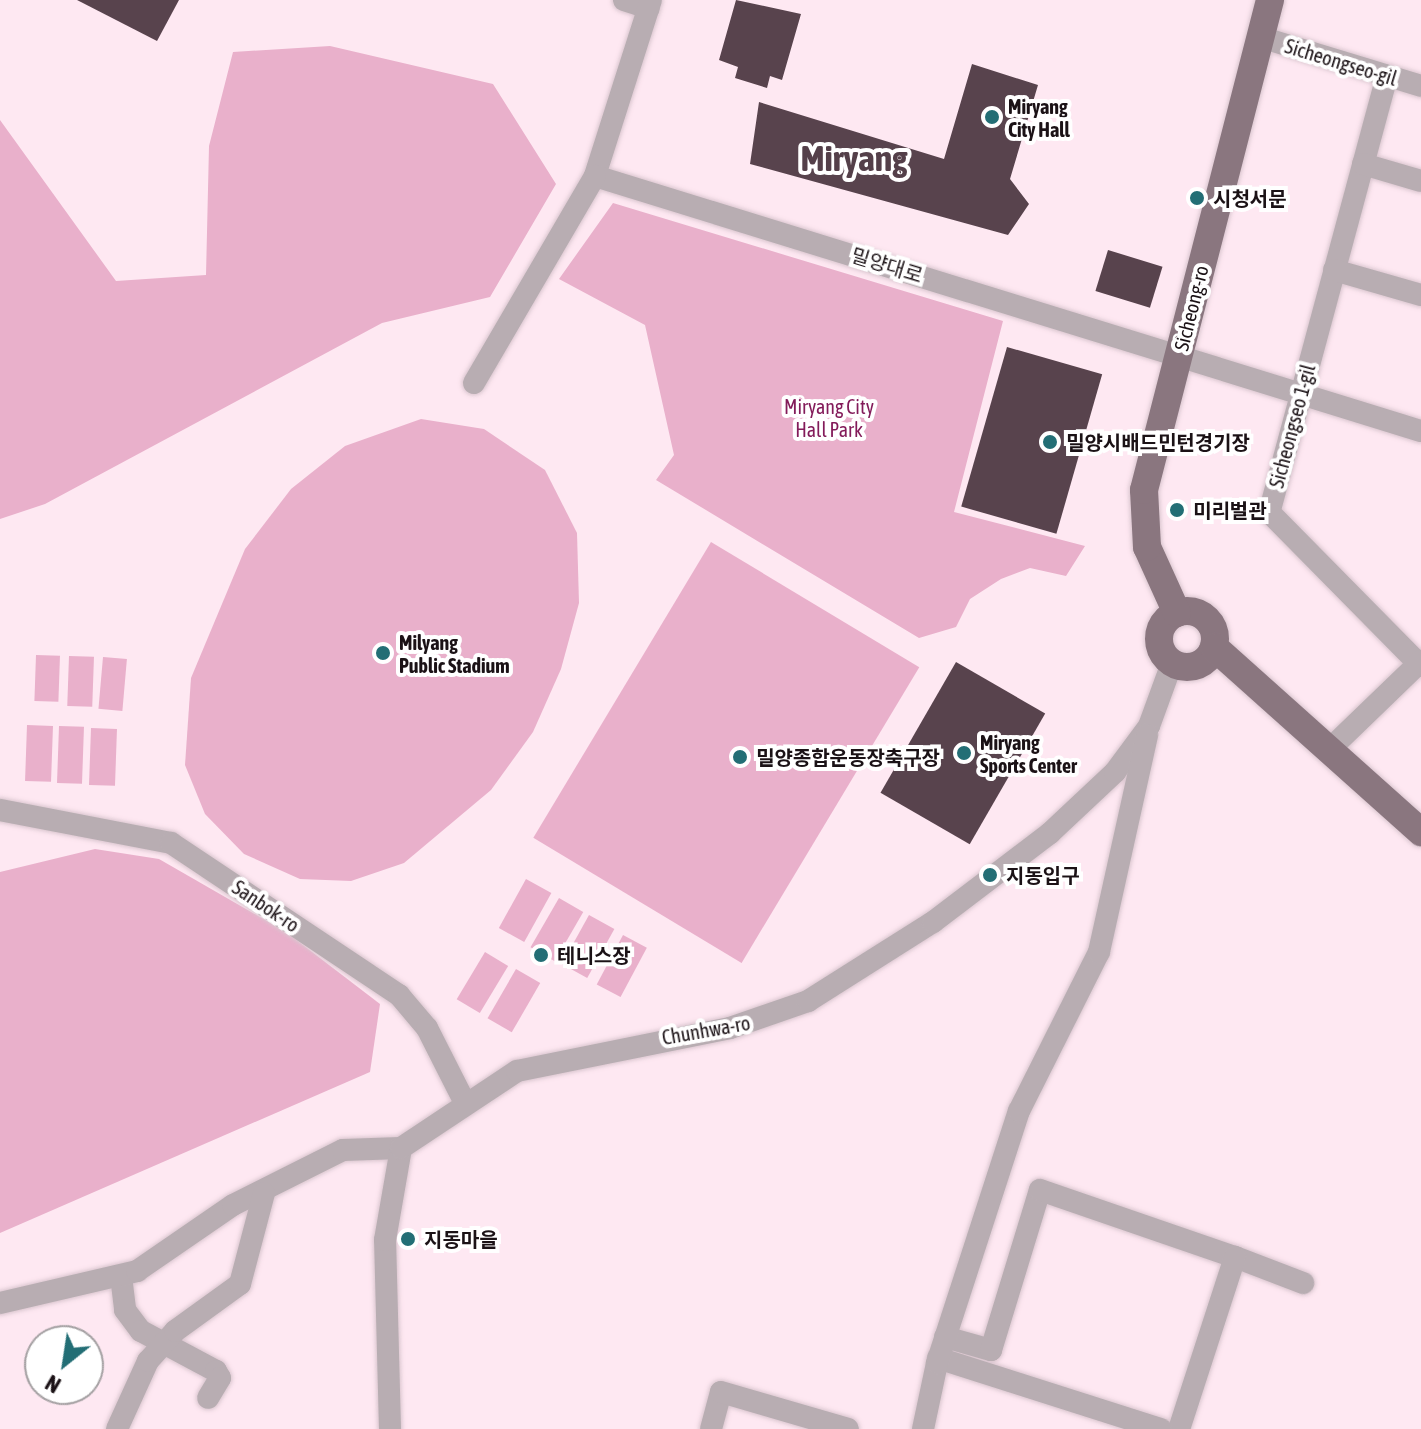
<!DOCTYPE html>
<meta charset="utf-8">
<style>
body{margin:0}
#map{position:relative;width:1421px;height:1429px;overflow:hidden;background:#fee8f2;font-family:"Asap Condensed","Noto Sans KR",sans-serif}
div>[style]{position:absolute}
.green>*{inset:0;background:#e9b0cb;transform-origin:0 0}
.building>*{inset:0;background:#58434d;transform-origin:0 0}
.roads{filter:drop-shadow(0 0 2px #dac6cf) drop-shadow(0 0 2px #dac6cf)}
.minor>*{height:22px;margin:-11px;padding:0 11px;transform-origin:11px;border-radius:11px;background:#b8adb2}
.major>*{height:28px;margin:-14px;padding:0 14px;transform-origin:14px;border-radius:14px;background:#8a767f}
.major>.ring{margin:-14px;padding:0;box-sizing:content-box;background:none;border:28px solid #8a767f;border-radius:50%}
.dots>*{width:22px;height:22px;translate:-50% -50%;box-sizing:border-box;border:4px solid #fff;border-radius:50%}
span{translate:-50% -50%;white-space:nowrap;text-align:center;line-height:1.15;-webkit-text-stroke:8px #fff;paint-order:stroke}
.street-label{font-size:20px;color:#1b1216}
.poi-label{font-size:20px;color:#1b1216;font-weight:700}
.left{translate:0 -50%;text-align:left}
.park-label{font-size:20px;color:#831b5a}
.town-label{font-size:36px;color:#543f49;font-weight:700}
.north{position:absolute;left:24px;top:1325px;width:80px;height:80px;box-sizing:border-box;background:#fff;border:2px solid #a4a0a2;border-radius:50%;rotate:210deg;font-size:22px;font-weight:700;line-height:32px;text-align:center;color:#1b1216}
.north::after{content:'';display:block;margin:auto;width:28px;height:36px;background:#236e75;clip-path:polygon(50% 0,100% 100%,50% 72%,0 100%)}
</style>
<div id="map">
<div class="green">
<i style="clip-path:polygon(330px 46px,493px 84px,556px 184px,490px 297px,382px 323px,45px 504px,0 519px,0 120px,116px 281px,206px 275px,209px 146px,233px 52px)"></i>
<i style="clip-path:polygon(613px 203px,1003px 321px,954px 512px,1085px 546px,1066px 576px,1030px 568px,1001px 579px,970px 599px,956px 627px,919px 638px,656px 480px,674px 455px,645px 325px,559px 279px)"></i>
<i style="clip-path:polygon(421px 419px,484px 429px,545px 470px,577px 533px,579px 603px,561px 669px,533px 732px,491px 790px,404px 863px,351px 881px,300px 879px,244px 854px,205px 814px,185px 765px,191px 678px,245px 549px,291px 489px,345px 446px)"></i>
<i style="left:711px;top:542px;width:243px;height:345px;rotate:31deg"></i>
<i style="left:36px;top:655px;width:24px;height:46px;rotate:2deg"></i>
<i style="left:69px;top:656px;width:25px;height:50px;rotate:2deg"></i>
<i style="left:103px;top:657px;width:24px;height:52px;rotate:5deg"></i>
<i style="left:27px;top:725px;width:26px;height:56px;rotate:2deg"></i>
<i style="left:59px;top:726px;width:25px;height:57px;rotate:2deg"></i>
<i style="left:91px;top:728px;width:26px;height:57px;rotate:2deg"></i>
<i style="clip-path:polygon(95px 849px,159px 859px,286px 932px,380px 1004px,370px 1072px,0 1233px,0 872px)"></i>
<i style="left:526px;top:879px;width:29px;height:56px;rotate:29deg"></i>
<i style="left:559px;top:898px;width:28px;height:57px;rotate:30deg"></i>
<i style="left:589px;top:915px;width:29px;height:56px;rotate:29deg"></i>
<i style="left:623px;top:935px;width:27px;height:56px;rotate:28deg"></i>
<i style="left:485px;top:952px;width:27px;height:55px;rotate:31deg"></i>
<i style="left:516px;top:969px;width:28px;height:57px;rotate:30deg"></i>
</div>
<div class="building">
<i style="clip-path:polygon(77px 0,179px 0,157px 41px)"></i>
<i style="clip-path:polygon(736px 0,801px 14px,782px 80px,770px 76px,767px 88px,735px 78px,738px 67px,719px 60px)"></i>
<i style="clip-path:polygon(972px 64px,1038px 85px,1010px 179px,1029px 204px,1008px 235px,750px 164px,759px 102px,944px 159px)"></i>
<i style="left:1108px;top:250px;width:57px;height:43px;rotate:17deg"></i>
<i style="left:1007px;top:347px;width:99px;height:166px;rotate:16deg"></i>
<i style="left:956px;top:662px;width:103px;height:151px;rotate:30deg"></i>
</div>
<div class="roads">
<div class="minor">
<i style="left:624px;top:0;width:26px;rotate:18deg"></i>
<i style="left:651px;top:0;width:185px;rotate:107.7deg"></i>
<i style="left:595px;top:176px;width:864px;rotate:17.16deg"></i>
<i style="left:1260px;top:37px;width:168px;rotate:16.9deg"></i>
<i style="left:1387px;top:76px;width:452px;rotate:105.1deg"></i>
<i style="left:1269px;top:512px;width:216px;rotate:45.4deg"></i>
<i style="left:1363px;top:164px;width:60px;rotate:16.3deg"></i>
<i style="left:1334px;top:270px;width:91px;rotate:16deg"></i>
<i style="left:474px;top:383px;width:240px;rotate:-59.7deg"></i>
<i style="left:1332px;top:747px;width:124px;rotate:-44deg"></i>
<i style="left:0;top:810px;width:174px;rotate:10.9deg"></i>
<i style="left:171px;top:843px;width:274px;rotate:33.7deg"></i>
<i style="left:399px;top:995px;width:43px;rotate:49.7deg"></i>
<i style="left:427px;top:1028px;width:84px;rotate:63.1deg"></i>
<i style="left:1235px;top:1257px;width:73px;rotate:20.9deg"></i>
<i style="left:121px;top:1276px;width:34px;rotate:83deg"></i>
<i style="left:125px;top:1310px;width:26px;rotate:53deg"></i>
<i style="left:141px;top:1331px;width:85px;rotate:28.1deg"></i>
<i style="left:216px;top:1371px;width:8px;rotate:60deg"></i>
<i style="left:220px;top:1378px;width:23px;rotate:121deg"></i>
<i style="left:0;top:1303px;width:141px;rotate:-13.1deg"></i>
<i style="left:137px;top:1271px;width:116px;rotate:-34.5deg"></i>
<i style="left:233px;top:1205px;width:123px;rotate:-26.6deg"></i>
<i style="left:343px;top:1150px;width:58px;rotate:-2deg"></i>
<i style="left:945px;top:1337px;width:48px;rotate:15.8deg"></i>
<i style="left:991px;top:1350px;width:167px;rotate:-73deg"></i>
<i style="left:1040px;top:1190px;width:206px;rotate:19deg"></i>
<i style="left:1235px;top:1257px;width:181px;rotate:108deg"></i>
<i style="left:938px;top:1358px;width:234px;rotate:17.7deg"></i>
<i style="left:117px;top:1429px;width:75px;rotate:-65.5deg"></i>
<i style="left:148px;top:1361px;width:40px;rotate:-48deg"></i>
<i style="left:175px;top:1331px;width:80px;rotate:-35.9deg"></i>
<i style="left:240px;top:1284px;width:94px;rotate:-75.2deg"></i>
<i style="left:390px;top:1429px;width:189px;rotate:-91.5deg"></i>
<i style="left:385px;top:1240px;width:93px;rotate:-80.1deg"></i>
<i style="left:401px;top:1148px;width:139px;rotate:-33.6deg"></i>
<i style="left:517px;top:1071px;width:217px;rotate:-11.4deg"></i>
<i style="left:730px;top:1028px;width:83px;rotate:-19.1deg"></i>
<i style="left:808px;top:1001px;width:148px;rotate:-32.3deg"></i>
<i style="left:933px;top:922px;width:146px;rotate:-37.2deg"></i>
<i style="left:1049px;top:834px;width:91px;rotate:-43.2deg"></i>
<i style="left:1115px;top:772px;width:57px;rotate:-53.5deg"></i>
<i style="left:1149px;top:726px;width:67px;rotate:-69.9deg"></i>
<i style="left:711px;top:1429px;width:38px;rotate:-75deg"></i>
<i style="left:721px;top:1392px;width:132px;rotate:16.2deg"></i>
<i style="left:923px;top:1429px;width:67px;rotate:-78deg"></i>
<i style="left:937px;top:1363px;width:265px;rotate:-72deg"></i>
<i style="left:1019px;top:1111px;width:178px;rotate:-63.3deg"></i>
<i style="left:1099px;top:952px;width:222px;rotate:-77.5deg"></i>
</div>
<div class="major">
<i class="ring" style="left:1159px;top:611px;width:28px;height:28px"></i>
<i style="left:1177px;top:613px;width:72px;rotate:-114.4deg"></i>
<i style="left:1147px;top:547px;width:57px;rotate:-93deg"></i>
<i style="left:1144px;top:490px;width:506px;rotate:-75.58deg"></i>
<i style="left:1214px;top:647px;width:278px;rotate:41.8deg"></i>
</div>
</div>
<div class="dots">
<i style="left:992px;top:117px;background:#236e75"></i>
<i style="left:1197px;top:198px;background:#236e75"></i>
<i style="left:1050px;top:442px;background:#236e75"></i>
<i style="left:1177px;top:510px;background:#236e75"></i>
<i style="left:383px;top:653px;background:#236e75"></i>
<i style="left:964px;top:753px;background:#236e75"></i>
<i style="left:740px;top:757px;background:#236e75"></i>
<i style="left:990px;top:875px;background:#236e75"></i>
<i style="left:541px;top:955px;background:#236e75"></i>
<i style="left:408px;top:1239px;background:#236e75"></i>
</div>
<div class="street-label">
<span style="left:1341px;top:62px;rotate:17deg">Sicheongseo-gil</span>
<span style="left:887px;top:265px;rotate:17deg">밀양대로</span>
<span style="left:1191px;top:308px;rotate:-76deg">Sicheong-ro</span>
<span style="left:1292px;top:426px;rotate:-75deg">Sicheongseo 1-gil</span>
<span style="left:266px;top:906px;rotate:34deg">Sanbok-ro</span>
<span style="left:706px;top:1030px;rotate:-10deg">Chunhwa-ro</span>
</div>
<div class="poi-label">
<span class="left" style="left:1008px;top:118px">Miryang<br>City Hall</span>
<span class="left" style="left:1213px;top:198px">시청서문</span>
<span class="left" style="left:1066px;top:442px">밀양시배드민턴경기장</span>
<span class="left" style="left:1193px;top:510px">미리벌관</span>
<span class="left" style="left:399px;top:654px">Milyang<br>Public Stadium</span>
<span class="left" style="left:980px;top:754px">Miryang<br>Sports Center</span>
<span class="left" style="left:756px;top:757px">밀양종합운동장축구장</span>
<span class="left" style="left:1006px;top:875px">지동입구</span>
<span class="left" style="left:557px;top:955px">테니스장</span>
<span class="left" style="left:424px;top:1239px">지동마을</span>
</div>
<div class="park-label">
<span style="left:829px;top:418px">Miryang City<br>Hall Park</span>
</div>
<div class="town-label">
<span style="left:854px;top:159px">Miryang</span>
</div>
<div class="north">N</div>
</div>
